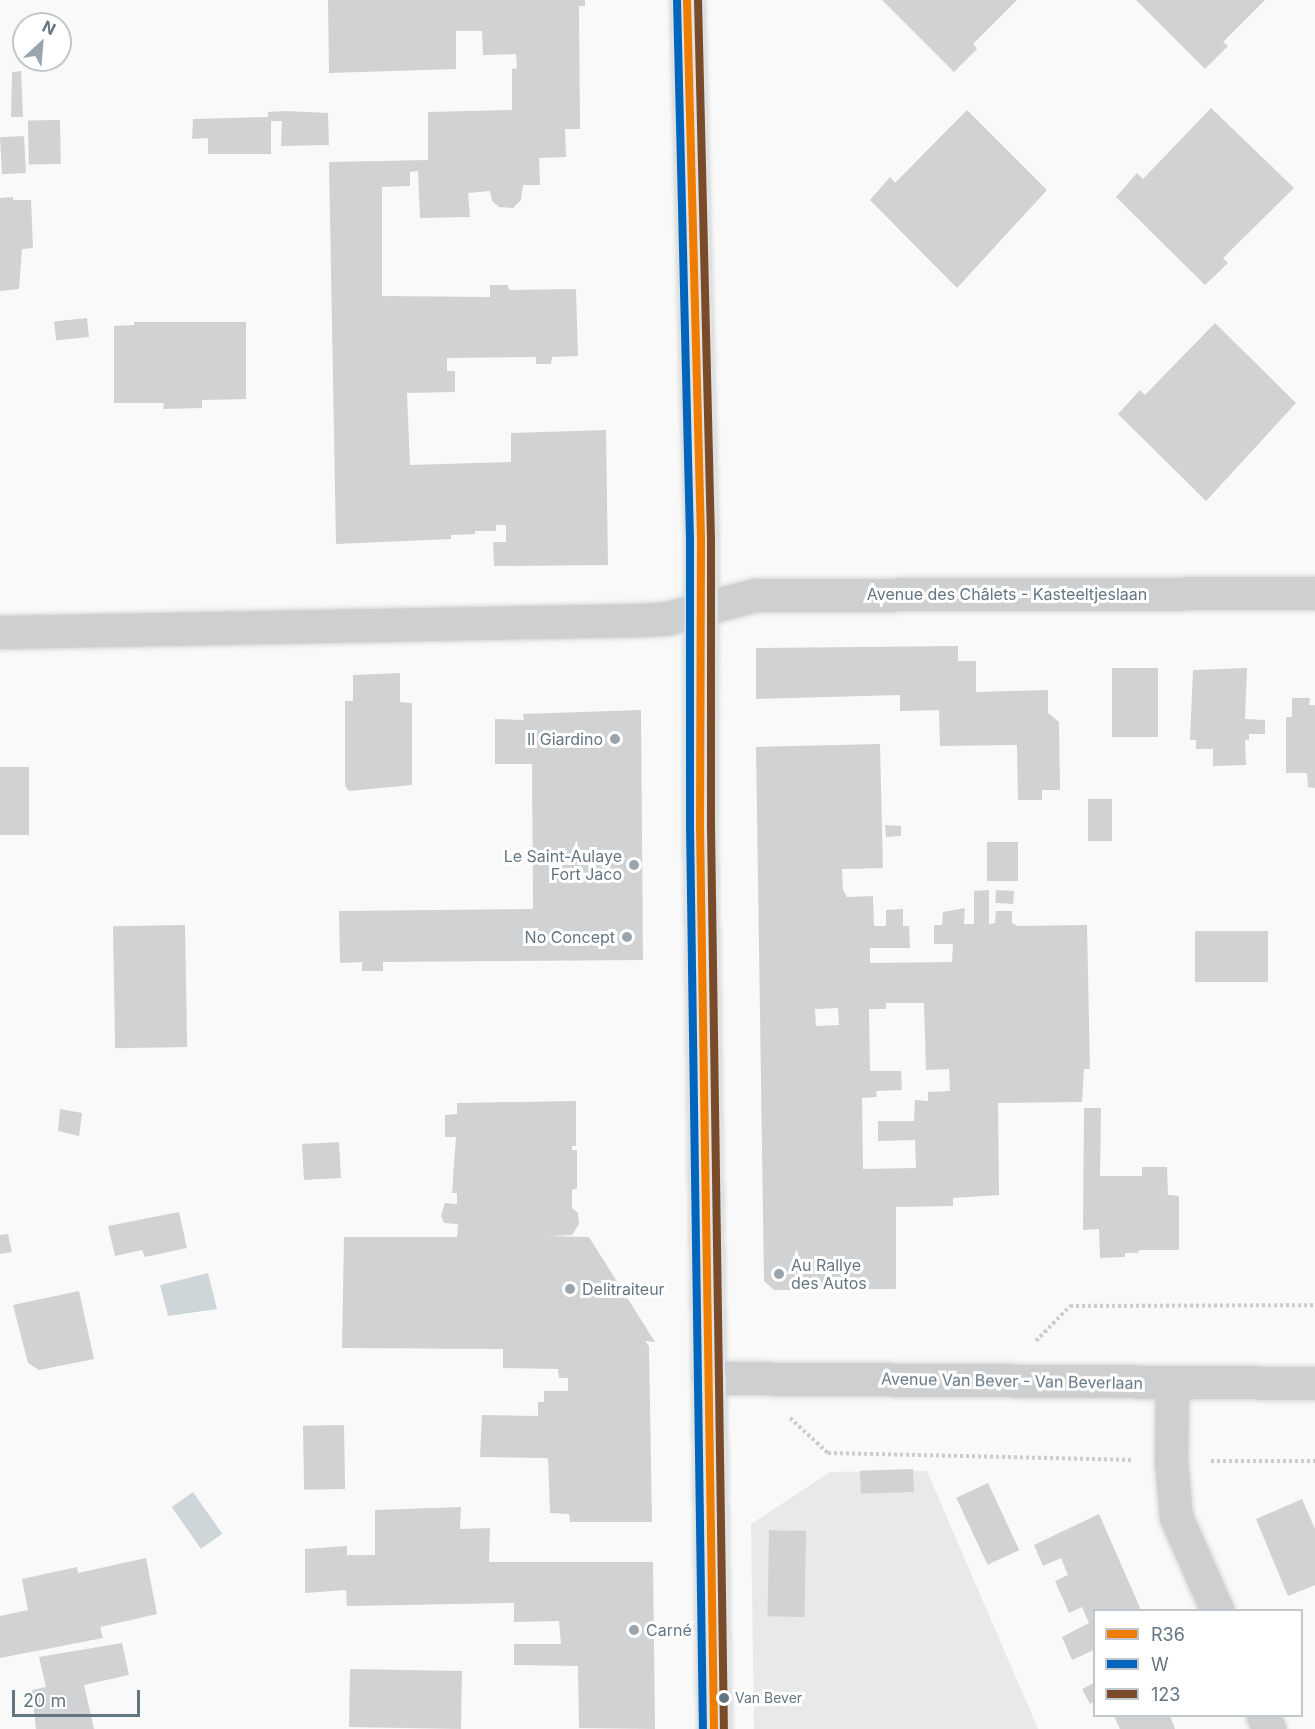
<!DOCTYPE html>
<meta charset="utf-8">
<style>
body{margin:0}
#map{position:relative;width:1315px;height:1729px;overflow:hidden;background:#f9f9f9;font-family:Inter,sans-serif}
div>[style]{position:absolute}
.built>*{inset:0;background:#e8e9e9}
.water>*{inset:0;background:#ced6d9;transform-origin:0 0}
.building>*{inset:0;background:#d0d2d3;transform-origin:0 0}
.path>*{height:4px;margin-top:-2px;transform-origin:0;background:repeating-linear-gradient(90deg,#cbcccd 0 3px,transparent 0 6px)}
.roads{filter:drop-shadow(0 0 2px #d5d6d7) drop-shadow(0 0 2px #d5d6d7)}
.minor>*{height:33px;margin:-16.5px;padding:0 16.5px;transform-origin:16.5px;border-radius:16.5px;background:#cecfd0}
.primary>*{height:33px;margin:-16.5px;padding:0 16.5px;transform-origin:16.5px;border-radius:16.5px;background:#e1e2e2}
.bus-1>*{height:8px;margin:-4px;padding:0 4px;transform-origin:4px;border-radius:4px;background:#ef7d00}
.bus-2>*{height:8px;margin:-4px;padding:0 4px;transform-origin:4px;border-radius:4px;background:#0065bd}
.bus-3>*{height:8px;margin:-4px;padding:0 4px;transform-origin:4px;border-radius:4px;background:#7a4b2a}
.dots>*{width:16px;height:16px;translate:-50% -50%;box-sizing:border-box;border:3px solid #fff;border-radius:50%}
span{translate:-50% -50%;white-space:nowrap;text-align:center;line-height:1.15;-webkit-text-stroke:6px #fff;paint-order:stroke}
.bus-label{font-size:14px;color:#657683}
.left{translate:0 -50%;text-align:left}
.street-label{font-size:16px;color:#657683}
.poi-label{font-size:16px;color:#657683}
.right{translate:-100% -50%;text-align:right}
.legend{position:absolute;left:1093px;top:1609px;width:210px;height:108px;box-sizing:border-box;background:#fff;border:2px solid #c1c8cd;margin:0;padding:8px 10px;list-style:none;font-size:18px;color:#657683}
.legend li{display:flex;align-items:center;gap:12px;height:30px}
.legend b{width:30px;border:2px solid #c1c8cd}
.north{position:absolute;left:12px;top:12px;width:60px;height:60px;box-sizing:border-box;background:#fff;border:2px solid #c1c8cd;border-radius:50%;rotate:26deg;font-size:16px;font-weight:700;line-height:24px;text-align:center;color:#657683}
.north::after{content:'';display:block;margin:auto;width:21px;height:27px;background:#99a4ac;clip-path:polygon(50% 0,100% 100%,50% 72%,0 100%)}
.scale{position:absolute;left:12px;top:1690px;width:128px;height:27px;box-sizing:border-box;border:3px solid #657683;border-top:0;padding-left:8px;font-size:18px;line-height:21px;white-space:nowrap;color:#657683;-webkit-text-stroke:4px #fff;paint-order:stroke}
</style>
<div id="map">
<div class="built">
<i style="clip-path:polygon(927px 1471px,1038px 1729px,754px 1729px,751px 1524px,830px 1472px)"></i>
</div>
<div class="water">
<i style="clip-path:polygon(208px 1273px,217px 1309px,168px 1316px,160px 1285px)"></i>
<i style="left:193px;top:1492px;width:51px;height:26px;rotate:55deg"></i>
</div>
<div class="building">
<i style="clip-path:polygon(328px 0,585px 0,585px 6px,579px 6px,580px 129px,565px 129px,566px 157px,539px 158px,540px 185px,523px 185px,521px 200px,513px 208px,499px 207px,492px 201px,490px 191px,468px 193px,470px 217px,420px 218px,418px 171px,410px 172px,410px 186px,382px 187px,382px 296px,490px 297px,490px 285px,508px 285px,509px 290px,576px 289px,578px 356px,552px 357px,551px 364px,536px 364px,536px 357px,447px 358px,447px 371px,455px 371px,455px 392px,407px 393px,410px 465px,511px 462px,511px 433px,606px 430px,608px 565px,494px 566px,493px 542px,506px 542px,506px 525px,496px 525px,496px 531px,475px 531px,475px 534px,451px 535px,451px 539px,336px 544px,329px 162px,428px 160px,428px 112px,512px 110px,512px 69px,517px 68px,516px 54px,483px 55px,482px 31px,456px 31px,456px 69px,329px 73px)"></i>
<i style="clip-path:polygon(882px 0,1017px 0,973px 44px,977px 49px,954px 72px)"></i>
<i style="clip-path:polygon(1136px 0,1265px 0,1223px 42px,1228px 46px,1205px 69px)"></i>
<i style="clip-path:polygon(21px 71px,23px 117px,11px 117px,12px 72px)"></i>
<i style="clip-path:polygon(1211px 108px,1294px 188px,1223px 258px,1228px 263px,1205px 285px,1116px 197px,1137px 173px,1143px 179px)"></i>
<i style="clip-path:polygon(967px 110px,1047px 190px,957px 288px,870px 200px,890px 177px,895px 183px)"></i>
<i style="clip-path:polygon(285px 111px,328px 113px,329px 145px,281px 146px,282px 121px,271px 121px,271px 154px,208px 154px,208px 138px,192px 139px,193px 119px,268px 117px,268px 112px)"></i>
<i style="left:60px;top:120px;width:44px;height:32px;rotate:89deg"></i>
<i style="left:24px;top:136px;width:37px;height:24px;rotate:87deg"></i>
<i style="clip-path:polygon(13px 197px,13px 200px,31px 200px,33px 248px,22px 249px,19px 289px,0 291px,0 198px)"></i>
<i style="left:87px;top:318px;width:19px;height:33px;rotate:84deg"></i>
<i style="clip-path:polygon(134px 322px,246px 322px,246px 399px,202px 400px,202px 408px,163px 409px,164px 403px,114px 403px,114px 326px,134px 325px)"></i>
<i style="clip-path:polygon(1215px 323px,1296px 403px,1206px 501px,1118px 414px,1140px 390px,1145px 395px)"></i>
<i style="clip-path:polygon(958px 646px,958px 661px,976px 661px,976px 692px,1048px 690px,1048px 713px,1059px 722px,1060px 790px,1042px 790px,1042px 800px,1018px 800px,1017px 745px,940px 746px,939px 710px,900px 711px,900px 695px,756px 699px,756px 648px)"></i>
<i style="left:1112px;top:668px;width:46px;height:69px"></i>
<i style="clip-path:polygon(1247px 668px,1245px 719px,1265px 720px,1265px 734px,1249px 734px,1249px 740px,1245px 740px,1246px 765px,1213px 766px,1213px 749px,1196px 749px,1196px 740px,1190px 740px,1193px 670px)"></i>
<i style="clip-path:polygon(400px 673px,400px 702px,412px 703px,412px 785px,349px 791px,345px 786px,345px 701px,353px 701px,353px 675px)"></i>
<i style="clip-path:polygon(1292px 698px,1310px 698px,1309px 705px,1315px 705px,1315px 788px,1308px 787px,1307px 773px,1286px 773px,1286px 717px,1292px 717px)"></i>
<i style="clip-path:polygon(641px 710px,643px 960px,383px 962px,383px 971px,362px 971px,362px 962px,340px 963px,339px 911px,533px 909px,532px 764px,495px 764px,495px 719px,524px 720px,523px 714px)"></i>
<i style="clip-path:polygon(evenodd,880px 744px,883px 868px,842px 869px,843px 890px,847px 897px,873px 896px,874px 926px,886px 926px,886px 910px,903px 909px,903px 926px,909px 926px,910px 948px,870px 948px,870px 963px,952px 962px,953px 944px,934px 944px,934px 925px,942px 925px,943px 912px,965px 908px,964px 924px,974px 924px,974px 891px,989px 890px,989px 924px,995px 923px,996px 911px,1012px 911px,1012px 923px,1018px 926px,1087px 925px,1090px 1069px,1084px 1069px,1082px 1102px,998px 1103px,999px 1195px,953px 1198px,953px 1206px,896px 1207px,896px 1289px,774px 1290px,764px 1281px,756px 747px,880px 744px,886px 1003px,924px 1003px,926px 1070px,949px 1069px,950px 1091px,928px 1092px,928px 1101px,915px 1100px,914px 1121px,878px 1121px,878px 1141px,915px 1140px,916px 1168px,863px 1169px,862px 1098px,877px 1097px,876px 1091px,902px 1090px,901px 1071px,870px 1071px,869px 1009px,886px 1009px,886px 1003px,880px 744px,838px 1008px,839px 1025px,816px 1026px,815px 1009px,838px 1008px)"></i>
<i style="left:0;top:767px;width:29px;height:68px"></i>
<i style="left:1088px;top:799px;width:24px;height:42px"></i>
<i style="clip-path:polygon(885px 825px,901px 826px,901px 836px,886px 837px)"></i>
<i style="left:987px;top:842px;width:31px;height:39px"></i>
<i style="left:996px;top:890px;width:18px;height:13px;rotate:3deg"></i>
<i style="left:185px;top:925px;width:122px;height:72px;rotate:89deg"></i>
<i style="left:1268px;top:931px;width:51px;height:73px;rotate:90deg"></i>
<i style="clip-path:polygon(576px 1101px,576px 1146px,572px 1146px,572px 1150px,577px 1150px,577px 1188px,572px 1190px,572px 1208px,578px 1213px,579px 1224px,572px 1235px,549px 1236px,589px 1237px,655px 1342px,645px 1341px,649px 1346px,652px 1522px,570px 1522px,569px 1514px,550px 1513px,548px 1458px,480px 1457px,482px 1415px,538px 1416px,538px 1402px,544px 1402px,544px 1391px,568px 1391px,568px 1378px,559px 1378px,558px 1369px,503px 1368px,503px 1349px,342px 1348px,344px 1237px,457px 1237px,458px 1224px,444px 1223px,441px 1216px,445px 1203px,457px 1204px,457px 1193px,452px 1193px,456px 1137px,445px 1137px,445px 1115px,457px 1114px,457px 1103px)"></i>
<i style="clip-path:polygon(1084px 1108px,1101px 1108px,1100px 1176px,1142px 1176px,1142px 1167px,1167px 1167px,1168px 1195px,1179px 1196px,1179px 1250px,1139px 1250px,1138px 1253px,1125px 1253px,1125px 1257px,1100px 1258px,1099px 1229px,1083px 1230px)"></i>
<i style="clip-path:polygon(60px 1109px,82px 1113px,79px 1136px,58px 1131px)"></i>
<i style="left:339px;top:1142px;width:36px;height:37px;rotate:87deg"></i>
<i style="clip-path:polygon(179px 1212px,187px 1248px,145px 1257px,142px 1250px,115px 1256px,108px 1226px)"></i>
<i style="clip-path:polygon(8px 1234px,12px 1252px,0 1254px,0 1235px)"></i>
<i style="clip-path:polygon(79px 1291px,94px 1359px,39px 1370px,28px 1363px,13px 1305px)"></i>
<i style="left:344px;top:1425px;width:64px;height:41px;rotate:89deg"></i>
<i style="left:913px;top:1469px;width:23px;height:53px;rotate:88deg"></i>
<i style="left:988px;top:1483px;width:74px;height:35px;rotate:65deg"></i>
<i style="clip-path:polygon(1302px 1499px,1315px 1529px,1315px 1585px,1288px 1596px,1256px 1519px)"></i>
<i style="clip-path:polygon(461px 1507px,460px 1529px,490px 1528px,489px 1562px,653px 1562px,655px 1729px,579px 1728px,578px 1666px,514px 1665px,514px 1644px,561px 1644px,559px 1621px,514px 1622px,514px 1603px,347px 1606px,346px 1590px,305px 1593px,305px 1549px,347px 1546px,347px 1555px,375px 1555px,375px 1510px)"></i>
<i style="clip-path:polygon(1099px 1514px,1141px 1610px,1094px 1610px,1094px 1650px,1072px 1660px,1062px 1637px,1089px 1623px,1082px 1607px,1069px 1613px,1055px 1581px,1068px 1575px,1061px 1558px,1043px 1566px,1034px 1545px)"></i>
<i style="left:806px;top:1531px;width:86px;height:37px;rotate:91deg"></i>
<i style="clip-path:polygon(146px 1558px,157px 1614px,100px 1627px,103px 1638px,0 1658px,0 1616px,28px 1610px,22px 1579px,77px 1567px,78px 1573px)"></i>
<i style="clip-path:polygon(122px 1643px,129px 1675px,84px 1685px,94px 1729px,36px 1729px,32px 1690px,46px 1687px,39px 1657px)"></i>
<i style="left:462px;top:1671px;width:58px;height:112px;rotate:91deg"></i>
<i style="clip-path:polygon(1094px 1683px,1094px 1702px,1090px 1704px,1082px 1689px)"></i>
<i style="clip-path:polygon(1114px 1716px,1170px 1716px,1175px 1729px,1120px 1729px)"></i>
</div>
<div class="path">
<i style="left:1036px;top:1341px;width:49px;rotate:-45.8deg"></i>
<i style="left:1070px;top:1306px;width:245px;rotate:-0.2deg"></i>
<i style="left:790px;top:1418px;width:52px;rotate:42.6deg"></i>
<i style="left:828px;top:1453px;width:306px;rotate:1.3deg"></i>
<i style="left:1211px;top:1461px;width:104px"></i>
</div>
<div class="roads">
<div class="minor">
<i style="left:0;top:632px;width:642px;rotate:-1.07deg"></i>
<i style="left:642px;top:620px;width:26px;rotate:-4deg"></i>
<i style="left:668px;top:618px;width:90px;rotate:-14.8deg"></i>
<i style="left:755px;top:595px;width:560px;rotate:-0.2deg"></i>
<i style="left:708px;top:1378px;width:607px;rotate:0.47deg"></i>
<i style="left:1172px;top:1383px;width:78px;rotate:90.7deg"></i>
<i style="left:1171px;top:1461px;width:56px;rotate:84.9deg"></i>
<i style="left:1176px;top:1517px;width:102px;rotate:66.2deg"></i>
<i style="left:1263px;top:1716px;width:14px;rotate:65deg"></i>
</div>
<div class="primary">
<i style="left:687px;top:0;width:539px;rotate:88.51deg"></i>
<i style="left:701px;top:539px;width:287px;rotate:90.2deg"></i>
<i style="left:700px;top:826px;width:903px;rotate:89.11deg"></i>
</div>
</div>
<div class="bus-1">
<i style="left:687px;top:0;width:539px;rotate:88.51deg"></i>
<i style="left:701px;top:539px;width:287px;rotate:90.2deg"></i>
<i style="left:700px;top:826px;width:903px;rotate:89.11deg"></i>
</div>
<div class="bus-2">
<i style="left:677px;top:0;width:539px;rotate:88.62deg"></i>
<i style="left:690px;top:539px;width:287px;rotate:90deg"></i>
<i style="left:690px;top:826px;width:903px;rotate:89.18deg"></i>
</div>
<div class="bus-3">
<i style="left:698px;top:0;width:539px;rotate:88.62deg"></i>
<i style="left:711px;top:539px;width:287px;rotate:90deg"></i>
<i style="left:711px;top:826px;width:903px;rotate:89.18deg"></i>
</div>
<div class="dots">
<i style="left:615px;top:739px;background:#99a4ac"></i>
<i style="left:634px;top:865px;background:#99a4ac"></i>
<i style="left:627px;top:937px;background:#99a4ac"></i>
<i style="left:779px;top:1274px;background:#99a4ac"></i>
<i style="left:570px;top:1289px;background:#99a4ac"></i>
<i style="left:634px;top:1630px;background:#99a4ac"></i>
<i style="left:724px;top:1698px;background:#657683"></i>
</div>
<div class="bus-label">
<span class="left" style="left:735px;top:1698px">Van Bever</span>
</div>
<div class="street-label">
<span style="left:1007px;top:594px">Avenue des Châlets - Kasteeltjeslaan</span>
<span style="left:1012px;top:1381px;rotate:1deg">Avenue Van Bever - Van Beverlaan</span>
</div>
<div class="poi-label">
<span class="right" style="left:603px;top:739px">Il Giardino</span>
<span class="right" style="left:622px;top:865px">Le Saint-Aulaye<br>Fort Jaco</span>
<span class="right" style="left:615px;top:937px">No Concept</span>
<span class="left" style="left:791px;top:1274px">Au Rallye<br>des Autos</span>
<span class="left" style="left:582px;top:1289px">Delitraiteur</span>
<span class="left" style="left:646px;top:1630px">Carné</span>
</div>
<ul class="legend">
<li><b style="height:8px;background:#ef7d00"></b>R36</li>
<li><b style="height:8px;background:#0065bd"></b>W</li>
<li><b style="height:8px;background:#7a4b2a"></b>123</li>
</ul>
<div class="north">N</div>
<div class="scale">20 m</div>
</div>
